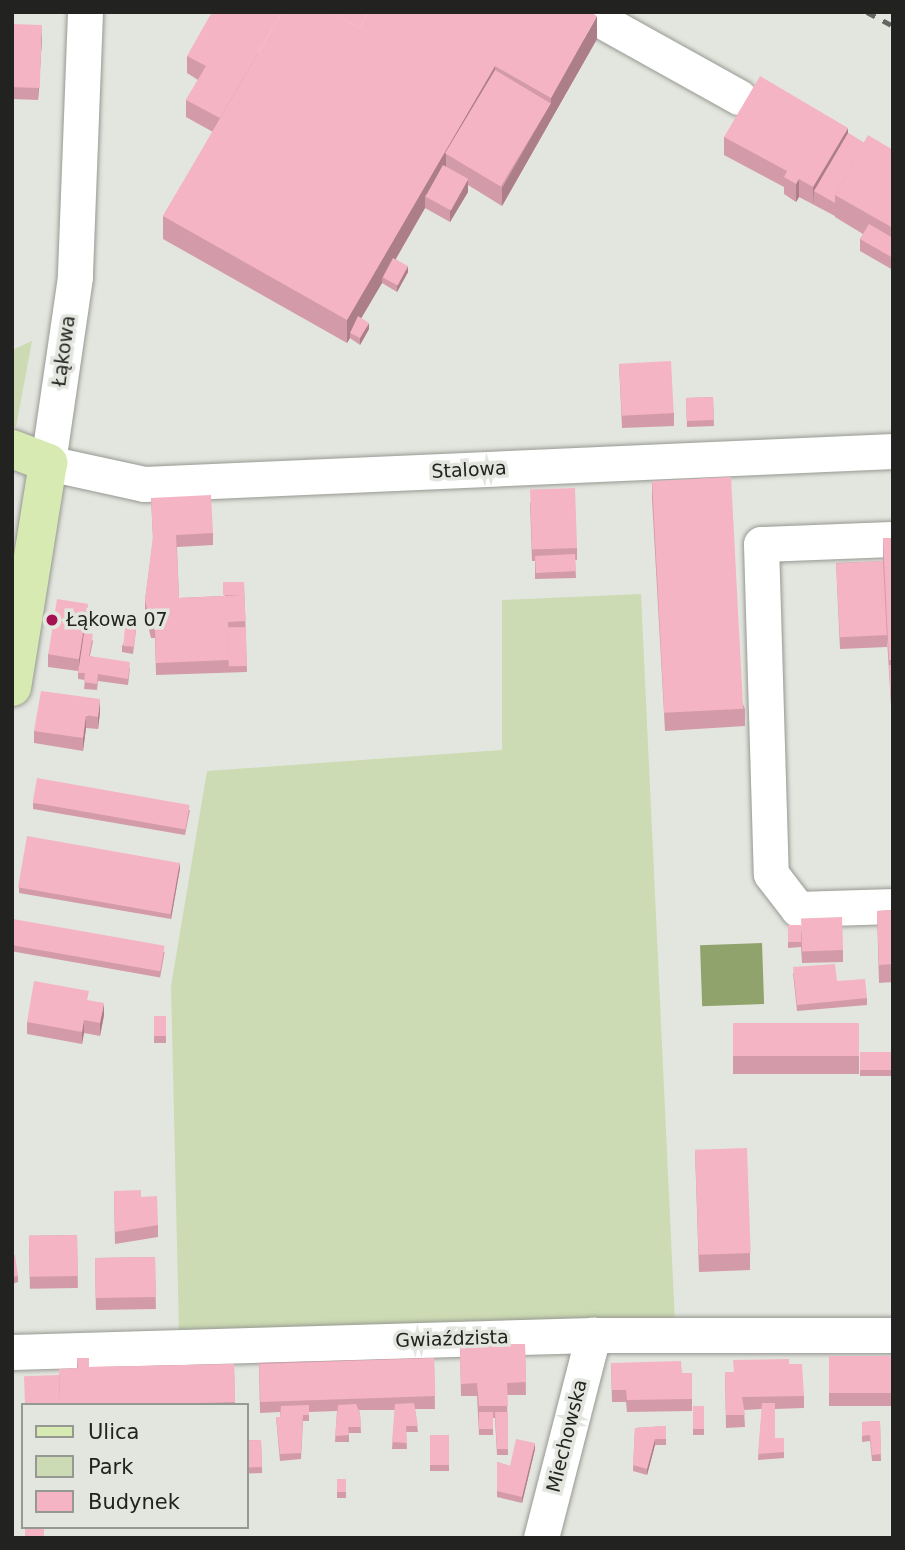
<!DOCTYPE html>
<meta charset="utf-8">
<style>
body{margin:0}
#map{position:relative;width:905px;height:1550px;overflow:hidden;background:#e3e6de;font-family:"DejaVu Sans",sans-serif}
div>[style]{position:absolute}
.green>*{inset:0;background:#ccdbb3}
.water>*{inset:0;background:#91a36d;transform-origin:0 0}
.roads{filter:drop-shadow(0 0 2px #969992) drop-shadow(0 0 2px #969992)}
.minor>*{height:35px;margin:-17.5px;padding:0 17.5px;transform-origin:17.5px;border-radius:17.5px;background:#fff}
.major>*{height:38px;margin:-19px;padding:0 19px;transform-origin:19px;border-radius:19px;background:#d7eab2}
.rail>*{height:5px;margin-top:-2.5px;transform-origin:0;background:repeating-linear-gradient(90deg,#646661 0 9px,transparent 0 18px)}
.wall>*{inset:0;background:#d39ba9;transform-origin:0 0}
.shaded-wall>*{inset:0;background:#ac7e89}
.building>*{inset:0;background:#f5b4c4;transform-origin:0 0}
.dots>*{width:19px;height:19px;translate:-50% -50%;box-sizing:border-box;border:4px solid #e3e6de;border-radius:50%}
span{translate:-50% -50%;white-space:nowrap;text-align:center;line-height:1.15;-webkit-text-stroke:7px #e3e6de;paint-order:stroke}
.street-label{font-size:19px;color:#222320}
.poi-label{font-size:19px;color:#222320}
.left{translate:0 -50%;text-align:left}
.frame{position:absolute;inset:0;border:14px solid #222320;pointer-events:none}
.legend{position:absolute;left:21px;top:1403px;width:228px;height:126px;box-sizing:border-box;background:#e3e6de;border:2px solid #969892;margin:0;padding:9px 12px;list-style:none;font-size:21px;color:#222320}
.legend li{display:flex;align-items:center;gap:14px;height:35px}
.legend b{width:35px;border:2px solid #969892}
</style>
<div id="map">
<div class="green">
<i style="clip-path:polygon(32px 341px,16px 427px,12px 426px,12px 350px)"></i>
<i style="clip-path:polygon(641px 594px,675px 1324px,179px 1332px,171px 986px,207px 771px,502px 750px,502px 600px)"></i>
</div>
<div class="water">
<i style="left:762px;top:943px;width:61px;height:62px;rotate:88deg"></i>
</div>
<div class="roads">
<div class="minor">
<i style="left:85px;top:12px;width:265px;rotate:92.2deg"></i>
<i style="left:75px;top:277px;width:188px;rotate:98.3deg"></i>
<i style="left:48px;top:463px;width:98px;rotate:12.3deg"></i>
<i style="left:144px;top:484px;width:750px;rotate:-2.52deg"></i>
<i style="left:586px;top:12px;width:175px;rotate:29.1deg"></i>
<i style="left:893px;top:539px;width:132px;rotate:177.8deg"></i>
<i style="left:761px;top:544px;width:330px;rotate:88.3deg"></i>
<i style="left:771px;top:874px;width:44px;rotate:52.4deg"></i>
<i style="left:798px;top:909px;width:95px;rotate:-1.8deg"></i>
<i style="left:12px;top:1352px;width:581px;rotate:-1.68deg"></i>
<i style="left:593px;top:1335px;width:300px"></i>
<i style="left:541px;top:1538px;width:210px;rotate:-75.6deg"></i>
</div>
<div class="major">
<i style="left:12px;top:449px;width:39px;rotate:21deg"></i>
<i style="left:48px;top:463px;width:227px;rotate:99.1deg"></i>
</div>
</div>
<div class="rail">
<i style="left:867px;top:12px;width:30px;rotate:28deg"></i>
</div>
<div class="wall">
<i style="clip-path:polygon(12px 24px,42px 37px,38px 100px,12px 99px)"></i>
<i style="clip-path:polygon(597px 39px,502px 206px,468px 185px,468px 192px,450px 222px,425px 208px,396px 259px,408px 272px,397px 292px,382px 283px,361px 318px,369px 329px,360px 345px,350px 338px,347px 343px,163px 239px,163px 216px,213px 132px,186px 117px,186px 100px,198px 80px,187px 73px,187px 56px)"></i>
<i style="clip-path:polygon(848px 133px,864px 143px,893px 150px,893px 270px,860px 251px,860px 239px,863px 234px,835px 217px,835px 216px,799px 197px,796px 202px,784px 194px,784px 187px,724px 155px,724px 137px)"></i>
<i style="clip-path:polygon(619px 364px,674px 413px,674px 426px,622px 428px)"></i>
<i style="left:713px;top:397px;width:29px;height:27px;rotate:88deg"></i>
<i style="clip-path:polygon(652px 481px,745px 709px,745px 726px,665px 731px,652px 499px)"></i>
<i style="clip-path:polygon(151px 498px,213px 533px,213px 545px,177px 547px,179px 598px,224px 596px,244px 582px,247px 672px,156px 675px,155px 638px,151px 638px,145px 613px,145px 600px,153px 540px)"></i>
<i style="clip-path:polygon(530px 502px,577px 548px,577px 560px,575px 560px,576px 578px,535px 579px,535px 561px,532px 561px)"></i>
<i style="clip-path:polygon(883px 538px,893px 538px,893px 739px,887px 639px,887px 647px,840px 649px,836px 563px,883px 561px)"></i>
<i style="clip-path:polygon(88px 616px,85px 633px,93px 641px,90px 656px,130px 668px,128px 685px,98px 681px,97px 690px,84px 689px,85px 680px,78px 679px,78px 671px,48px 667px,48px 654px)"></i>
<i style="clip-path:polygon(137px 623px,133px 654px,122px 652px,122px 646px)"></i>
<i style="clip-path:polygon(100px 712px,98px 729px,86px 728px,83px 751px,34px 743px,34px 731px)"></i>
<i style="clip-path:polygon(33px 803px,190px 810px,185px 835px,33px 809px)"></i>
<i style="clip-path:polygon(180px 868px,171px 919px,19px 893px,19px 887px)"></i>
<i style="clip-path:polygon(893px 910px,893px 982px,879px 983px,877px 911px)"></i>
<i style="left:12px;top:925px;width:155px;height:26px;rotate:10deg"></i>
<i style="clip-path:polygon(788px 925px,843px 950px,843px 962px,802px 963px,801px 947px,788px 948px)"></i>
<i style="clip-path:polygon(793px 973px,837px 981px,867px 998px,867px 1005px,797px 1011px)"></i>
<i style="clip-path:polygon(104px 1015px,100px 1036px,84px 1033px,82px 1044px,27px 1034px,27px 1022px)"></i>
<i style="left:154px;top:1016px;width:12px;height:27px"></i>
<i style="left:859px;top:1023px;width:51px;height:126px;rotate:90deg"></i>
<i style="left:893px;top:1052px;width:24px;height:33px;rotate:90deg"></i>
<i style="clip-path:polygon(695px 1150px,750px 1253px,750px 1270px,699px 1272px)"></i>
<i style="clip-path:polygon(114px 1191px,141px 1197px,158px 1225px,158px 1237px,115px 1244px)"></i>
<i style="left:77px;top:1235px;width:53px;height:48px;rotate:89deg"></i>
<i style="clip-path:polygon(12px 1255px,18px 1276px,18px 1282px,12px 1284px)"></i>
<i style="left:155px;top:1257px;width:52px;height:60px;rotate:89deg"></i>
<i style="clip-path:polygon(525px 1344px,526px 1395px,507px 1395px,508px 1455px,497px 1455px,495px 1418px,493px 1418px,493px 1435px,479px 1435px,477px 1396px,461px 1396px,460px 1346px)"></i>
<i style="left:893px;top:1356px;width:50px;height:64px;rotate:90deg"></i>
<i style="clip-path:polygon(77px 1358px,89px 1367px,234px 1364px,235px 1405px,25px 1405px,59px 1375px,77px 1368px)"></i>
<i style="clip-path:polygon(434px 1358px,435px 1409px,415px 1409px,418px 1432px,406px 1432px,407px 1449px,392px 1449px,395px 1410px,359px 1410px,360px 1414px,361px 1433px,349px 1433px,349px 1442px,335px 1442px,337px 1411px,309px 1412px,309px 1421px,303px 1421px,301px 1459px,280px 1461px,276px 1417px,280px 1417px,280px 1412px,260px 1413px,259px 1363px)"></i>
<i style="clip-path:polygon(611px 1363px,682px 1373px,692px 1373px,692px 1411px,627px 1412px,626px 1402px,612px 1402px)"></i>
<i style="clip-path:polygon(789px 1364px,804px 1396px,804px 1408px,775px 1409px,775px 1438px,784px 1438px,784px 1458px,758px 1460px,762px 1409px,744px 1410px,745px 1427px,726px 1428px,725px 1372px,733px 1372px)"></i>
<i style="left:693px;top:1406px;width:11px;height:29px"></i>
<i style="clip-path:polygon(880px 1421px,881px 1461px,872px 1461px,870px 1441px,862px 1442px,862px 1422px)"></i>
<i style="clip-path:polygon(666px 1426px,666px 1445px,655px 1445px,647px 1475px,633px 1471px,635px 1428px)"></i>
<i style="left:430px;top:1435px;width:19px;height:36px"></i>
<i style="left:261px;top:1440px;width:33px;height:14px;rotate:88deg"></i>
<i style="clip-path:polygon(535px 1449px,522px 1503px,497px 1497px,497px 1462px,510px 1466px)"></i>
<i style="left:337px;top:1479px;width:9px;height:19px"></i>
</div>
<div class="shaded-wall">
<i style="clip-path:polygon(597px 16px,597px 39px,502px 206px,502px 188px,551px 103px,551px 98px)"></i>
<i style="clip-path:polygon(42px 25px,42px 37px,38px 100px,38px 88px)"></i>
<i style="clip-path:polygon(495px 66px,495px 88px,446px 154px,446px 172px,425px 196px,425px 208px,384px 279px,382px 277px,382px 283px,352px 334px,350px 333px,350px 338px,347px 343px,347px 320px)"></i>
<i style="clip-path:polygon(848px 128px,848px 145px,814px 191px,813px 205px,813px 187px)"></i>
<i style="clip-path:polygon(468px 179px,468px 192px,450px 222px,450px 210px)"></i>
<i style="clip-path:polygon(799px 179px,799px 197px,796px 202px,796px 184px)"></i>
<i style="clip-path:polygon(408px 266px,408px 272px,397px 292px,397px 286px)"></i>
<i style="clip-path:polygon(369px 323px,369px 329px,360px 345px,360px 338px)"></i>
<i style="clip-path:polygon(88px 604px,88px 616px,79px 671px,79px 659px)"></i>
<i style="clip-path:polygon(100px 699px,100px 712px,98px 729px,98px 717px)"></i>
<i style="clip-path:polygon(86px 715px,86px 728px,83px 751px,83px 738px)"></i>
<i style="clip-path:polygon(180px 862px,180px 868px,171px 919px,171px 912px)"></i>
<i style="clip-path:polygon(104px 1003px,104px 1015px,100px 1036px,100px 1023px)"></i>
<i style="clip-path:polygon(84px 1020px,84px 1033px,82px 1044px,82px 1032px)"></i>
<i style="clip-path:polygon(655px 1439px,655px 1445px,647px 1475px,647px 1469px)"></i>
<i style="clip-path:polygon(535px 1443px,535px 1449px,522px 1503px,522px 1497px)"></i>
</div>
<div class="building">
<i style="clip-path:polygon(212px 12px,282px 12px,220px 118px,186px 100px,206px 66px,187px 56px)"></i>
<i style="clip-path:polygon(282px 12px,331px 12px,360px 28px,369px 12px,590px 12px,597px 16px,551px 98px,495px 66px,347px 320px,163px 216px)"></i>
<i style="clip-path:polygon(331px 12px,369px 12px,360px 28px)"></i>
<i style="left:12px;top:24px;width:30px;height:63px;rotate:2deg"></i>
<i style="left:495px;top:70px;width:65px;height:97px;rotate:31deg"></i>
<i style="clip-path:polygon(760px 76px,848px 128px,813px 187px,799px 179px,796px 184px,784px 177px,787px 171px,724px 137px)"></i>
<i style="clip-path:polygon(848px 133px,864px 143px,835px 195px,835px 203px,814px 191px)"></i>
<i style="clip-path:polygon(868px 135px,893px 150px,893px 228px,835px 195px)"></i>
<i style="left:443px;top:165px;width:29px;height:36px;rotate:29deg"></i>
<i style="clip-path:polygon(869px 224px,893px 238px,893px 258px,860px 239px)"></i>
<i style="left:393px;top:258px;width:17px;height:22px;rotate:28deg"></i>
<i style="clip-path:polygon(358px 316px,369px 323px,360px 338px,350px 333px)"></i>
<i style="left:671px;top:361px;width:52px;height:52px;rotate:87deg"></i>
<i style="left:713px;top:397px;width:23px;height:27px;rotate:88deg"></i>
<i style="left:731px;top:477px;width:232px;height:79px;rotate:87deg"></i>
<i style="left:575px;top:488px;width:60px;height:45px;rotate:88deg"></i>
<i style="clip-path:polygon(211px 495px,213px 533px,176px 535px,179px 598px,244px 595px,246px 621px,228px 622px,229px 660px,156px 663px,155px 625px,151px 625px,145px 600px,153px 536px,151px 498px)"></i>
<i style="clip-path:polygon(883px 538px,893px 538px,893px 660px,889px 660px)"></i>
<i style="left:575px;top:554px;width:17px;height:40px;rotate:87deg"></i>
<i style="left:883px;top:561px;width:74px;height:47px;rotate:87deg"></i>
<i style="left:244px;top:582px;width:13px;height:21px;rotate:90deg"></i>
<i style="left:57px;top:599px;width:31px;height:56px;rotate:9deg"></i>
<i style="left:126px;top:615px;width:11px;height:31px;rotate:5deg"></i>
<i style="left:246px;top:627px;width:39px;height:18px;rotate:89deg"></i>
<i style="clip-path:polygon(84px 633px,93px 634px,89px 656px,130px 662px,128px 679px,98px 674px,97px 684px,84px 682px,85px 673px,78px 673px)"></i>
<i style="clip-path:polygon(889px 665px,893px 665px,893px 722px,892px 722px)"></i>
<i style="clip-path:polygon(41px 691px,100px 699px,98px 717px,86px 715px,83px 738px,34px 731px)"></i>
<i style="left:37px;top:778px;width:155px;height:25px;rotate:10deg"></i>
<i style="left:27px;top:836px;width:155px;height:52px;rotate:10deg"></i>
<i style="clip-path:polygon(893px 910px,893px 964px,879px 965px,877px 911px)"></i>
<i style="left:842px;top:917px;width:33px;height:41px;rotate:88deg"></i>
<i style="left:13px;top:919px;width:154px;height:26px;rotate:10deg"></i>
<i style="left:788px;top:925px;width:13px;height:17px"></i>
<i style="clip-path:polygon(835px 964px,837px 981px,865px 979px,867px 998px,797px 1005px,793px 967px)"></i>
<i style="clip-path:polygon(34px 981px,89px 991px,87px 1000px,104px 1003px,100px 1023px,84px 1020px,82px 1032px,27px 1022px)"></i>
<i style="left:154px;top:1016px;width:12px;height:20px"></i>
<i style="left:859px;top:1023px;width:33px;height:126px;rotate:90deg"></i>
<i style="left:893px;top:1052px;width:18px;height:33px;rotate:90deg"></i>
<i style="left:747px;top:1148px;width:105px;height:52px;rotate:88deg"></i>
<i style="clip-path:polygon(141px 1190px,141px 1197px,157px 1196px,158px 1225px,115px 1232px,114px 1191px)"></i>
<i style="left:77px;top:1235px;width:41px;height:48px;rotate:89deg"></i>
<i style="clip-path:polygon(12px 1255px,15px 1255px,18px 1276px,12px 1277px)"></i>
<i style="left:155px;top:1257px;width:40px;height:60px;rotate:89deg"></i>
<i style="left:12px;top:1305px;width:2px;height:17px"></i>
<i style="clip-path:polygon(525px 1344px,526px 1382px,507px 1383px,508px 1406px,479px 1406px,477px 1383px,461px 1384px,460px 1346px)"></i>
<i style="left:893px;top:1356px;width:37px;height:64px;rotate:90deg"></i>
<i style="clip-path:polygon(77px 1358px,89px 1358px,89px 1367px,234px 1364px,235px 1402px,134px 1405px,60px 1405px,59px 1369px,78px 1368px)"></i>
<i style="left:434px;top:1358px;width:38px;height:175px;rotate:88deg"></i>
<i style="clip-path:polygon(789px 1359px,789px 1364px,802px 1364px,804px 1396px,742px 1397px,745px 1415px,726px 1415px,725px 1372px,734px 1372px,733px 1360px)"></i>
<i style="clip-path:polygon(681px 1361px,682px 1373px,692px 1373px,692px 1399px,627px 1400px,626px 1390px,612px 1390px,611px 1363px)"></i>
<i style="left:59px;top:1375px;width:30px;height:35px;rotate:88deg"></i>
<i style="clip-path:polygon(414px 1403px,418px 1426px,406px 1426px,407px 1443px,392px 1442px,395px 1404px)"></i>
<i style="clip-path:polygon(762px 1403px,775px 1403px,775px 1438px,784px 1438px,784px 1452px,758px 1454px)"></i>
<i style="clip-path:polygon(356px 1404px,360px 1414px,361px 1427px,348px 1427px,349px 1435px,335px 1436px,338px 1405px)"></i>
<i style="clip-path:polygon(309px 1405px,309px 1415px,303px 1415px,301px 1453px,280px 1454px,276px 1417px,280px 1417px,281px 1406px)"></i>
<i style="left:693px;top:1406px;width:11px;height:23px"></i>
<i style="left:479px;top:1412px;width:14px;height:17px"></i>
<i style="clip-path:polygon(495px 1412px,508px 1412px,508px 1449px,497px 1449px)"></i>
<i style="clip-path:polygon(880px 1421px,881px 1454px,872px 1455px,870px 1435px,862px 1436px,862px 1422px)"></i>
<i style="clip-path:polygon(666px 1426px,666px 1439px,655px 1439px,647px 1469px,633px 1465px,635px 1428px)"></i>
<i style="left:430px;top:1435px;width:19px;height:30px"></i>
<i style="clip-path:polygon(516px 1439px,535px 1443px,522px 1497px,497px 1491px,497px 1462px,510px 1466px)"></i>
<i style="left:261px;top:1440px;width:27px;height:14px;rotate:88deg"></i>
<i style="left:337px;top:1479px;width:9px;height:13px"></i>
<i style="left:25px;top:1527px;width:19px;height:11px"></i>
</div>
<div class="dots">
<i style="left:52px;top:620px;background:#a41153"></i>
</div>
<div class="street-label">
<span style="left:64px;top:351px;rotate:-82deg">Łąkowa</span>
<span style="left:469px;top:470px;rotate:-3deg">Stalowa</span>
<span style="left:452px;top:1339px;rotate:-2deg">Gwiaździsta</span>
<span style="left:567px;top:1436px;rotate:-76deg">Miechowska</span>
</div>
<div class="poi-label">
<span class="left" style="left:66px;top:620px">Łąkowa 07</span>
</div>
<div class="frame"></div>
<ul class="legend">
<li><b style="height:9px;background:#d7eab2"></b>Ulica</li>
<li><b style="height:19px;background:#ccdbb3"></b>Park</li>
<li><b style="height:19px;background:#f5b4c4"></b>Budynek</li>
</ul>
</div>
